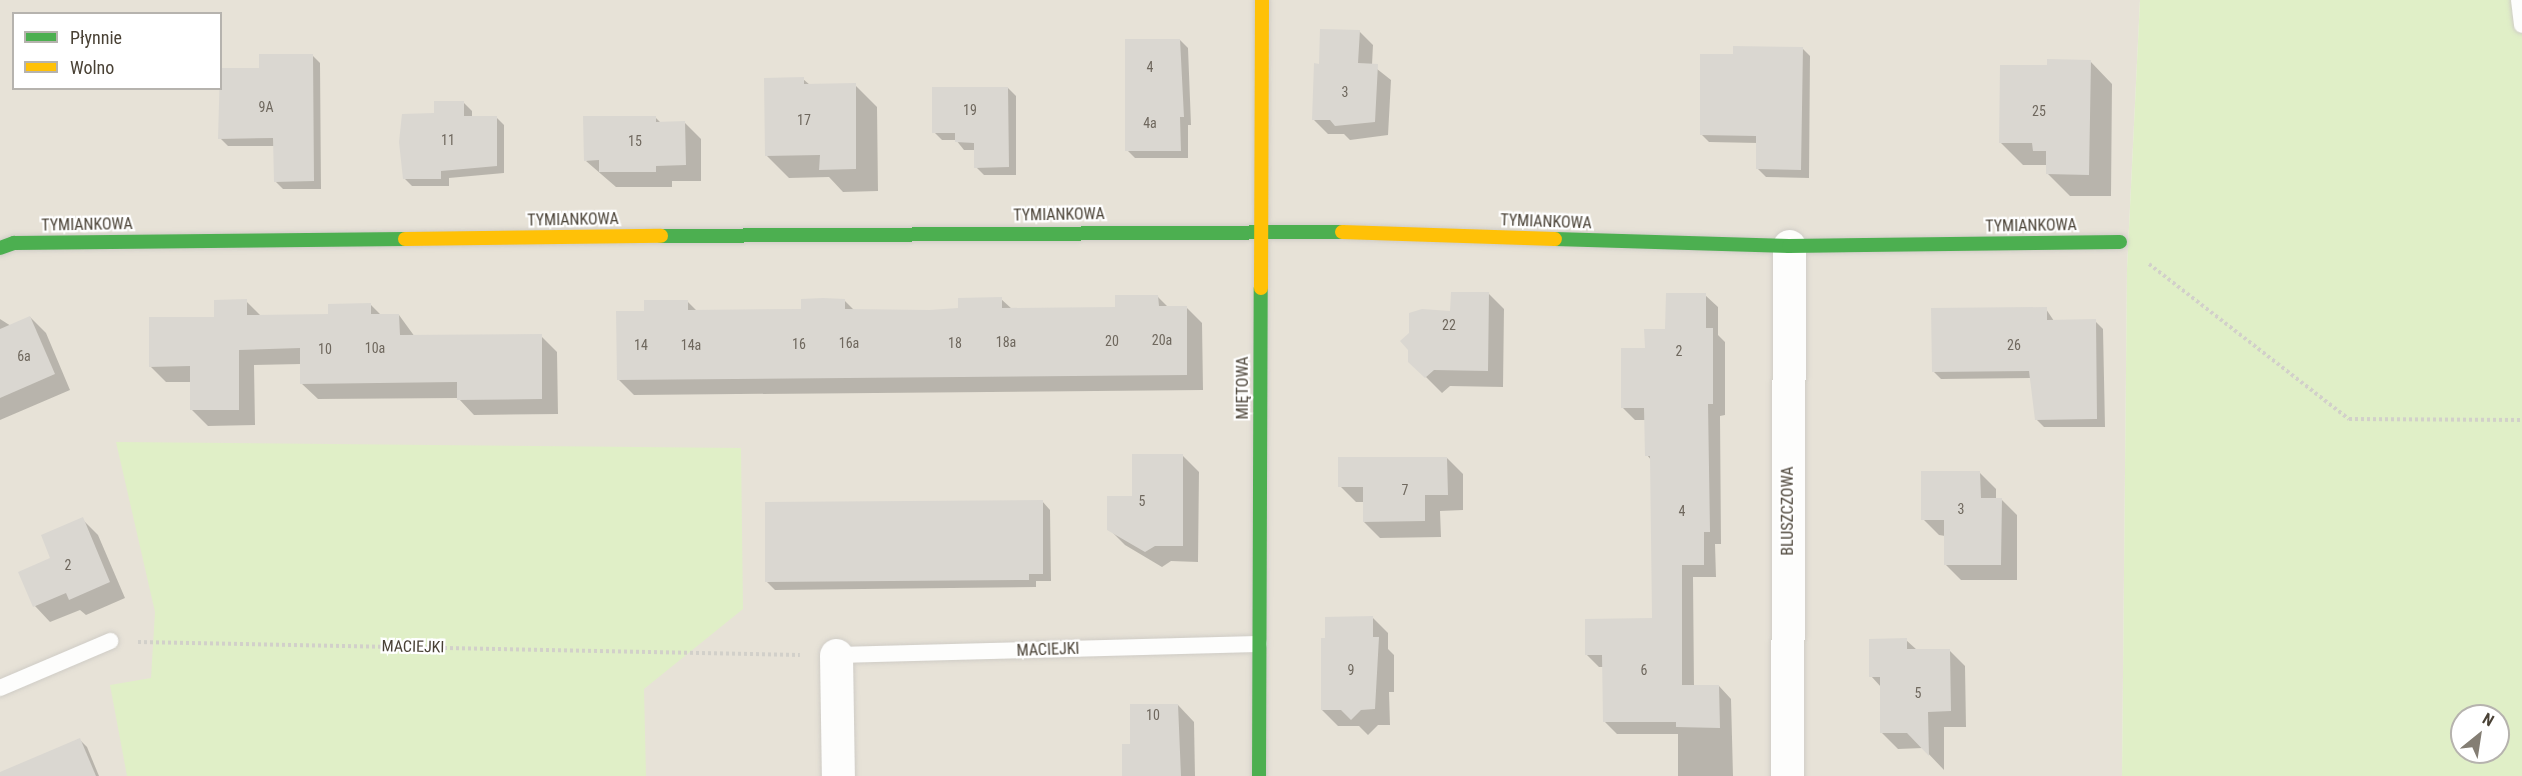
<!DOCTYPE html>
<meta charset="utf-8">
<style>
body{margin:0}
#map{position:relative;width:2522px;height:776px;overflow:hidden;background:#f2f0ea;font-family:"Roboto Condensed",sans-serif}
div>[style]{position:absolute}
.residential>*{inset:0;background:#e7e2d7}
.green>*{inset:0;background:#e0efc7}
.shadow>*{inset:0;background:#0003}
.building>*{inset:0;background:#dad7d1}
.path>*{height:4px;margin-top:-2px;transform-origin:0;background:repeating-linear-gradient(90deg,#d2d0ca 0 3px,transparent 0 6px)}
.roads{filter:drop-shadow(0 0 2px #cfccc6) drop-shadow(0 0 2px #cfccc6)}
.lane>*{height:16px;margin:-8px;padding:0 8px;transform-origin:8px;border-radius:8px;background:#fdfdfc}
.street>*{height:33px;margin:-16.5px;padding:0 16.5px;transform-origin:16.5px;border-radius:16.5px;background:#fdfdfc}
.fast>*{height:14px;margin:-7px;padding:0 7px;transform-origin:7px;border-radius:7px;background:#4caf50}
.slow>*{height:14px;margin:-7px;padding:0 7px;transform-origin:7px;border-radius:7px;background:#ffc107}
span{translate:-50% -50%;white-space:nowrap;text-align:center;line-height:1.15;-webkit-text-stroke:4.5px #fff;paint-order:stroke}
.number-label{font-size:14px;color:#6f685e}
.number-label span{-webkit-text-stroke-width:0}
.street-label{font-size:16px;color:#494135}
.legend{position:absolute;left:12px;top:12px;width:210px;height:78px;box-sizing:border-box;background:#fff;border:2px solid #b6b3ae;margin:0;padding:8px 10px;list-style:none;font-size:18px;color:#494135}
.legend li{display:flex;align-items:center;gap:12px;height:30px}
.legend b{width:30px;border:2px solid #b6b3ae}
.north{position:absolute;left:2450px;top:704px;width:60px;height:60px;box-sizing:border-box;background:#fff;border:2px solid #b6b3ae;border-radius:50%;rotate:30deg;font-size:16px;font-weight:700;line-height:24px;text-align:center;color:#494135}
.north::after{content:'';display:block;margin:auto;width:21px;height:27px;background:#847e74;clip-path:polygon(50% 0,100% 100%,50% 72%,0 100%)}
</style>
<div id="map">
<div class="residential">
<i style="clip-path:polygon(evenodd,0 0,2140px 0,2127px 269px,2122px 776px,0 776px,0 0,14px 14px,220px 14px,220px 88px,14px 88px,14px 14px)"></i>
</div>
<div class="green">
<i style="clip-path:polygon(evenodd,2140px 0,2522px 0,2522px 776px,2122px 776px,2127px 269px,2140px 0,2462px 716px,2498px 716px,2498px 752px,2462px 752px,2462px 716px)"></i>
<i style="clip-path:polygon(116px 442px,741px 448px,743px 609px,644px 689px,646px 776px,127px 776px,110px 685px,151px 678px,155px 612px)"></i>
</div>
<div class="shadow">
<i style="clip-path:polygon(1359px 31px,1373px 45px,1372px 65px,1391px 80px,1388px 135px,1350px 140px,1344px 134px,1328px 134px,1314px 120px,1320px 65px)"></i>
<i style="clip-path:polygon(1180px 40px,1188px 48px,1191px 125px,1188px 125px,1188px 158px,1135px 158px,1127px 150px)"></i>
<i style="clip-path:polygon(1802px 48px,1810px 56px,1809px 178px,1766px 177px,1758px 169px,1758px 143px,1709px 142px,1701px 134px,1734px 56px)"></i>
<i style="clip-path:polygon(312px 55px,320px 63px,321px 189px,283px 189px,275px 181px,275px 146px,228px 146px,220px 138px,260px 69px)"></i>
<i style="clip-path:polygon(2090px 61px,2112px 84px,2111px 196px,2070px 196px,2047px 173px,2047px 165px,2023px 165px,2001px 143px,2048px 67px)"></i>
<i style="clip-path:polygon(803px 79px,810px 85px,855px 85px,877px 107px,878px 191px,843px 192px,829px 177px,789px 178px,766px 155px)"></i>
<i style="clip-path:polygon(1008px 88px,1016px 96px,1016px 175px,984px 175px,976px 167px,976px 150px,964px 150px,956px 140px,942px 140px,934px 132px)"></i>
<i style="clip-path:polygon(464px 103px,472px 111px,472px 118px,496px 117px,504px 125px,504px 173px,449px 178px,449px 186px,412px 186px,404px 178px,435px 114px)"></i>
<i style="clip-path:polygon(655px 117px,661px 123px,685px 123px,701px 139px,701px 181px,672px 181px,672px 187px,616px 187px,586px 161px)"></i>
<i style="clip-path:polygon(1488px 293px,1504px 309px,1503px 387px,1450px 386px,1442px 393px,1410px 361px,1410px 334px)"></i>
<i style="clip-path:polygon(1705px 295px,1718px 307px,1718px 335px,1725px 342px,1725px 415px,1720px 416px,1721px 544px,1715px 544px,1716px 577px,1693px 577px,1694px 687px,1719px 686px,1731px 699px,1733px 776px,1678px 776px,1678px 734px,1617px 734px,1605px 722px,1604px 667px,1599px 667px,1586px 654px,1654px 620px,1652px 461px,1647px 455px,1646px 420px,1635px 420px,1623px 408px,1646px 350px)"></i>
<i style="clip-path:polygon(1158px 297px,1168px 307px,1186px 307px,1202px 323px,1203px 390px,634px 395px,618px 379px,646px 312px,687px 301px,697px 311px,803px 311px,844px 300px,854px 310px,960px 310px,1001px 299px,1012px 309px,1116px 308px)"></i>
<i style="clip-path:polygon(246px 301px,262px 317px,329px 316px,371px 305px,381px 315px,399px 315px,415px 337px,541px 336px,557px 352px,558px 414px,474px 415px,458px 398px,318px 399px,301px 383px,301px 364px,254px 365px,255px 425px,208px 426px,191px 409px,191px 382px,166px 382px,150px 366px)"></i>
<i style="clip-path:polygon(2046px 309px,2054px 321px,2095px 321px,2103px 329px,2105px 427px,2044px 427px,2036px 419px,2031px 378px,1941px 379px,1933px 371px)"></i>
<i style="clip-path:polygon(30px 317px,46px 333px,70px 390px,0 420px,0 319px,11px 326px)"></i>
<i style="clip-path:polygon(1183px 456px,1199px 472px,1198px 562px,1171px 561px,1162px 567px,1125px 545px,1109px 529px,1134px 497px)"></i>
<i style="clip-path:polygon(1447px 458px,1463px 474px,1463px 510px,1440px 511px,1441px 537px,1380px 538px,1364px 522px,1364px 502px,1356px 502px,1340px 486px)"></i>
<i style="clip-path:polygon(1980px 473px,1996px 489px,1996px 499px,2001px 499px,2017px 515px,2017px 580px,1961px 580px,1945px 564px,1945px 536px,1939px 535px,1923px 519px)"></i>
<i style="clip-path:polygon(1042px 501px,1050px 510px,1051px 581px,1036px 581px,1036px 587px,775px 590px,767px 582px)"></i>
<i style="clip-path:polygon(82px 519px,98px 535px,125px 598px,86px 615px,80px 610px,50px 622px,35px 606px)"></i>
<i style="clip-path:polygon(1372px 617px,1388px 633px,1388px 649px,1394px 655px,1394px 692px,1389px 692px,1390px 725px,1378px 725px,1368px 735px,1359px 726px,1338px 726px,1322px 710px)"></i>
<i style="clip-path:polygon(1906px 640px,1917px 650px,1949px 650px,1965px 666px,1966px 727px,1944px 727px,1944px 770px,1923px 748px,1898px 749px,1882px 733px,1881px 687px,1871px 676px)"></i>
<i style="clip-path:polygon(1178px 705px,1194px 722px,1195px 776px,1124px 776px,1132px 746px)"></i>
<i style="clip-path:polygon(79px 739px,87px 747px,99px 776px,0 776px)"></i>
</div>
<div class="building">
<i style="clip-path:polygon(1320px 29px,1360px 30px,1358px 63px,1378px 64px,1375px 122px,1335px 126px,1330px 120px,1312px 120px,1314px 63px,1319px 64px)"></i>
<i style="clip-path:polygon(1125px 39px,1180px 39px,1184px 117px,1180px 117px,1181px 151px,1125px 151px)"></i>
<i style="clip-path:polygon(1733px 46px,1803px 47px,1801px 170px,1756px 169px,1756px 136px,1700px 135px,1700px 54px,1733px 54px)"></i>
<i style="clip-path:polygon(259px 54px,313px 54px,314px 181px,274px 182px,273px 138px,218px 139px,220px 68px,259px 68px)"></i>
<i style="clip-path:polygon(2047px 59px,2091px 60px,2089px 175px,2046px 174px,2046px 151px,2033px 151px,2032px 143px,1999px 143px,2000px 65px,2047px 65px)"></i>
<i style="clip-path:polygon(804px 77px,804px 84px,856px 83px,856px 169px,819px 170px,820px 155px,765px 156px,764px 78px)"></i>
<i style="clip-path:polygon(932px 87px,1008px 87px,1009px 167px,974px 168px,974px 143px,955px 142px,955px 133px,932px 133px)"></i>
<i style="clip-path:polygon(434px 101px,464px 101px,464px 116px,497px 116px,497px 166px,441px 171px,441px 179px,403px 179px,399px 142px,402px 114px,434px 113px)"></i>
<i style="clip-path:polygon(583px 116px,656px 116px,656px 122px,685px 121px,686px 165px,656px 166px,656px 172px,599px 172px,599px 160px,584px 161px)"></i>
<i style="clip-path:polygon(1451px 292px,1489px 292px,1488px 371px,1434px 370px,1425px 378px,1408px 362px,1408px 350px,1400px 341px,1409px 333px,1409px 313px,1422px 309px,1450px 311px)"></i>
<i style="clip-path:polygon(1666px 293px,1706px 293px,1706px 328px,1713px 328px,1713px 404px,1708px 404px,1710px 532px,1704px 532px,1704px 565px,1682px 565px,1682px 685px,1719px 685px,1720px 728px,1676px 727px,1676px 722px,1603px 722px,1602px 655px,1585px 655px,1585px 619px,1652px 618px,1650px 456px,1645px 456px,1644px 408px,1621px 408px,1621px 348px,1645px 348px,1644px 329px,1665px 329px)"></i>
<i style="clip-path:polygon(1115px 295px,1158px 295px,1159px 306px,1187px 306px,1187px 375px,617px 380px,616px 311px,644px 311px,644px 300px,688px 300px,688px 310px,801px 309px,801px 299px,823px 298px,845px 299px,845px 309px,930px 310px,958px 308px,958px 298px,1002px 297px,1002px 308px,1115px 307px)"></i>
<i style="clip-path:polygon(247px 299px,247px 315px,328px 314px,328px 304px,371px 303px,371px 314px,399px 314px,400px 335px,542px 334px,542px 399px,457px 400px,457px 382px,300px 384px,300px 348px,239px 350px,239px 410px,190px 410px,190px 366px,149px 367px,149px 317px,214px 317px,214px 300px)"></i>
<i style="clip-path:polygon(2047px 307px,2047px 320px,2096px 319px,2097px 419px,2035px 420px,2029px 371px,1932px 372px,1931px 308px)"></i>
<i style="clip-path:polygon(30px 316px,55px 374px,0 398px,0 329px)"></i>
<i style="clip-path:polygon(1132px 454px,1183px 454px,1183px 546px,1155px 546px,1145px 552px,1107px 530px,1107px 496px,1132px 496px)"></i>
<i style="clip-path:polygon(1338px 457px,1447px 457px,1448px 495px,1425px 495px,1425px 521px,1363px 522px,1363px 487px,1338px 487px)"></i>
<i style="clip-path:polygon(1921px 471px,1980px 471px,1981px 498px,2002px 498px,2001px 565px,1944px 565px,1944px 520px,1921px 520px)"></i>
<i style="clip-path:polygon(1043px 500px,1043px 574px,1029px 574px,1029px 580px,765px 582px,765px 502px)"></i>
<i style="clip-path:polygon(83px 517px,110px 582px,69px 600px,66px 593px,33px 607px,18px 572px,50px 558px,41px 535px)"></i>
<i style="clip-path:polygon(1373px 616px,1373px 637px,1379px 637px,1375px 709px,1361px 710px,1351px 720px,1341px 710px,1321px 710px,1321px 638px,1325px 638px,1325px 617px)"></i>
<i style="clip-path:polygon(1907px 638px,1907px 649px,1950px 649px,1951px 711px,1928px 712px,1929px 756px,1907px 733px,1880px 733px,1880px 677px,1869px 677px,1869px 639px)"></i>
<i style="clip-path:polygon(1130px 704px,1178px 704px,1181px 776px,1122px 776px,1122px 744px,1130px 744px)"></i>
<i style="clip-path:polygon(80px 738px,96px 776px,0 776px,0 772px)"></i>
</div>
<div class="path">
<i style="left:2149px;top:264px;width:253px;rotate:37.8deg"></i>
<i style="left:2349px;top:419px;width:173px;rotate:0.3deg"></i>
<i style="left:138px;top:642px;width:662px;rotate:1.12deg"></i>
</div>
<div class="roads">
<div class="lane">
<i style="left:2519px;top:0;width:25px;rotate:83deg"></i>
<i style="left:836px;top:655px;width:423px;rotate:-1.5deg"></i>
<i style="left:0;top:688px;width:120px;rotate:-23.1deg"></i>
</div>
<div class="street">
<i style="left:836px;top:655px;width:121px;rotate:89.1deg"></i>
<i style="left:1787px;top:776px;width:530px;rotate:-89.78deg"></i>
</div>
<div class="fast">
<i style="left:661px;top:236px;width:681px;rotate:-0.34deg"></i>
<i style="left:1555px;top:239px;width:234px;rotate:1.7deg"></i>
<i style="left:1789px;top:246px;width:331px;rotate:-0.7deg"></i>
<i style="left:0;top:248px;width:15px;rotate:-20deg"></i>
<i style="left:14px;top:243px;width:391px;rotate:-0.6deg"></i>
<i style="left:1259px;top:776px;width:488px;rotate:-89.8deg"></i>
</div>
<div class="slow">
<i style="left:1342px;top:232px;width:213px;rotate:1.9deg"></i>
<i style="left:405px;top:239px;width:256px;rotate:-0.7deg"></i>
<i style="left:1261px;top:288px;width:288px;rotate:-89.8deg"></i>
</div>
</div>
<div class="number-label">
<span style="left:1150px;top:67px">4</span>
<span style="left:1345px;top:92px">3</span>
<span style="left:266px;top:107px">9A</span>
<span style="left:970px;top:110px">19</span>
<span style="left:2039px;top:111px">25</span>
<span style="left:804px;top:120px">17</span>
<span style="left:1150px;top:123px">4a</span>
<span style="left:448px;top:140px">11</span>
<span style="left:635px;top:141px">15</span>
<span style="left:1449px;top:325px">22</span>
<span style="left:1162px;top:340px">20a</span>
<span style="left:1112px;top:341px">20</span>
<span style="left:1006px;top:342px">18a</span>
<span style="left:849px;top:343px">16a</span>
<span style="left:955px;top:343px">18</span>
<span style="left:799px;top:344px">16</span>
<span style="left:641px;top:345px">14</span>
<span style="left:691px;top:345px">14a</span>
<span style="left:2014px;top:345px">26</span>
<span style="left:375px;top:348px">10a</span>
<span style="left:325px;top:349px">10</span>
<span style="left:1679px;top:351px">2</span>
<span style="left:24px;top:356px">6a</span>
<span style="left:1405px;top:490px">7</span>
<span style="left:1142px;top:501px">5</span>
<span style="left:1961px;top:509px">3</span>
<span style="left:1682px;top:511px">4</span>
<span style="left:68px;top:565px">2</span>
<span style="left:1351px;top:670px">9</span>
<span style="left:1644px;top:670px">6</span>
<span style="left:1918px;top:693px">5</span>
<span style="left:1153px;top:715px">10</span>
</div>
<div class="street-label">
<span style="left:1059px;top:215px;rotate:-1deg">TYMIANKOWA</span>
<span style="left:573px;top:220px;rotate:-1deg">TYMIANKOWA</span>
<span style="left:1546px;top:222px;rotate:2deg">TYMIANKOWA</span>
<span style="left:87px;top:225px;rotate:-1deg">TYMIANKOWA</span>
<span style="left:2031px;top:226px;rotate:-1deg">TYMIANKOWA</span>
<span style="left:1243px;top:388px;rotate:-90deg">MIĘTOWA</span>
<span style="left:1788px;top:511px;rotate:-90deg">BLUSZCZOWA</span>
<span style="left:413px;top:647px;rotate:1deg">MACIEJKI</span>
<span style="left:1048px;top:650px;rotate:-2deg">MACIEJKI</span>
</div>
<ul class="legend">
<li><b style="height:8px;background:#4caf50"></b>Płynnie</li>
<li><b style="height:8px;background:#ffc107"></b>Wolno</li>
</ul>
<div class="north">N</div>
</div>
